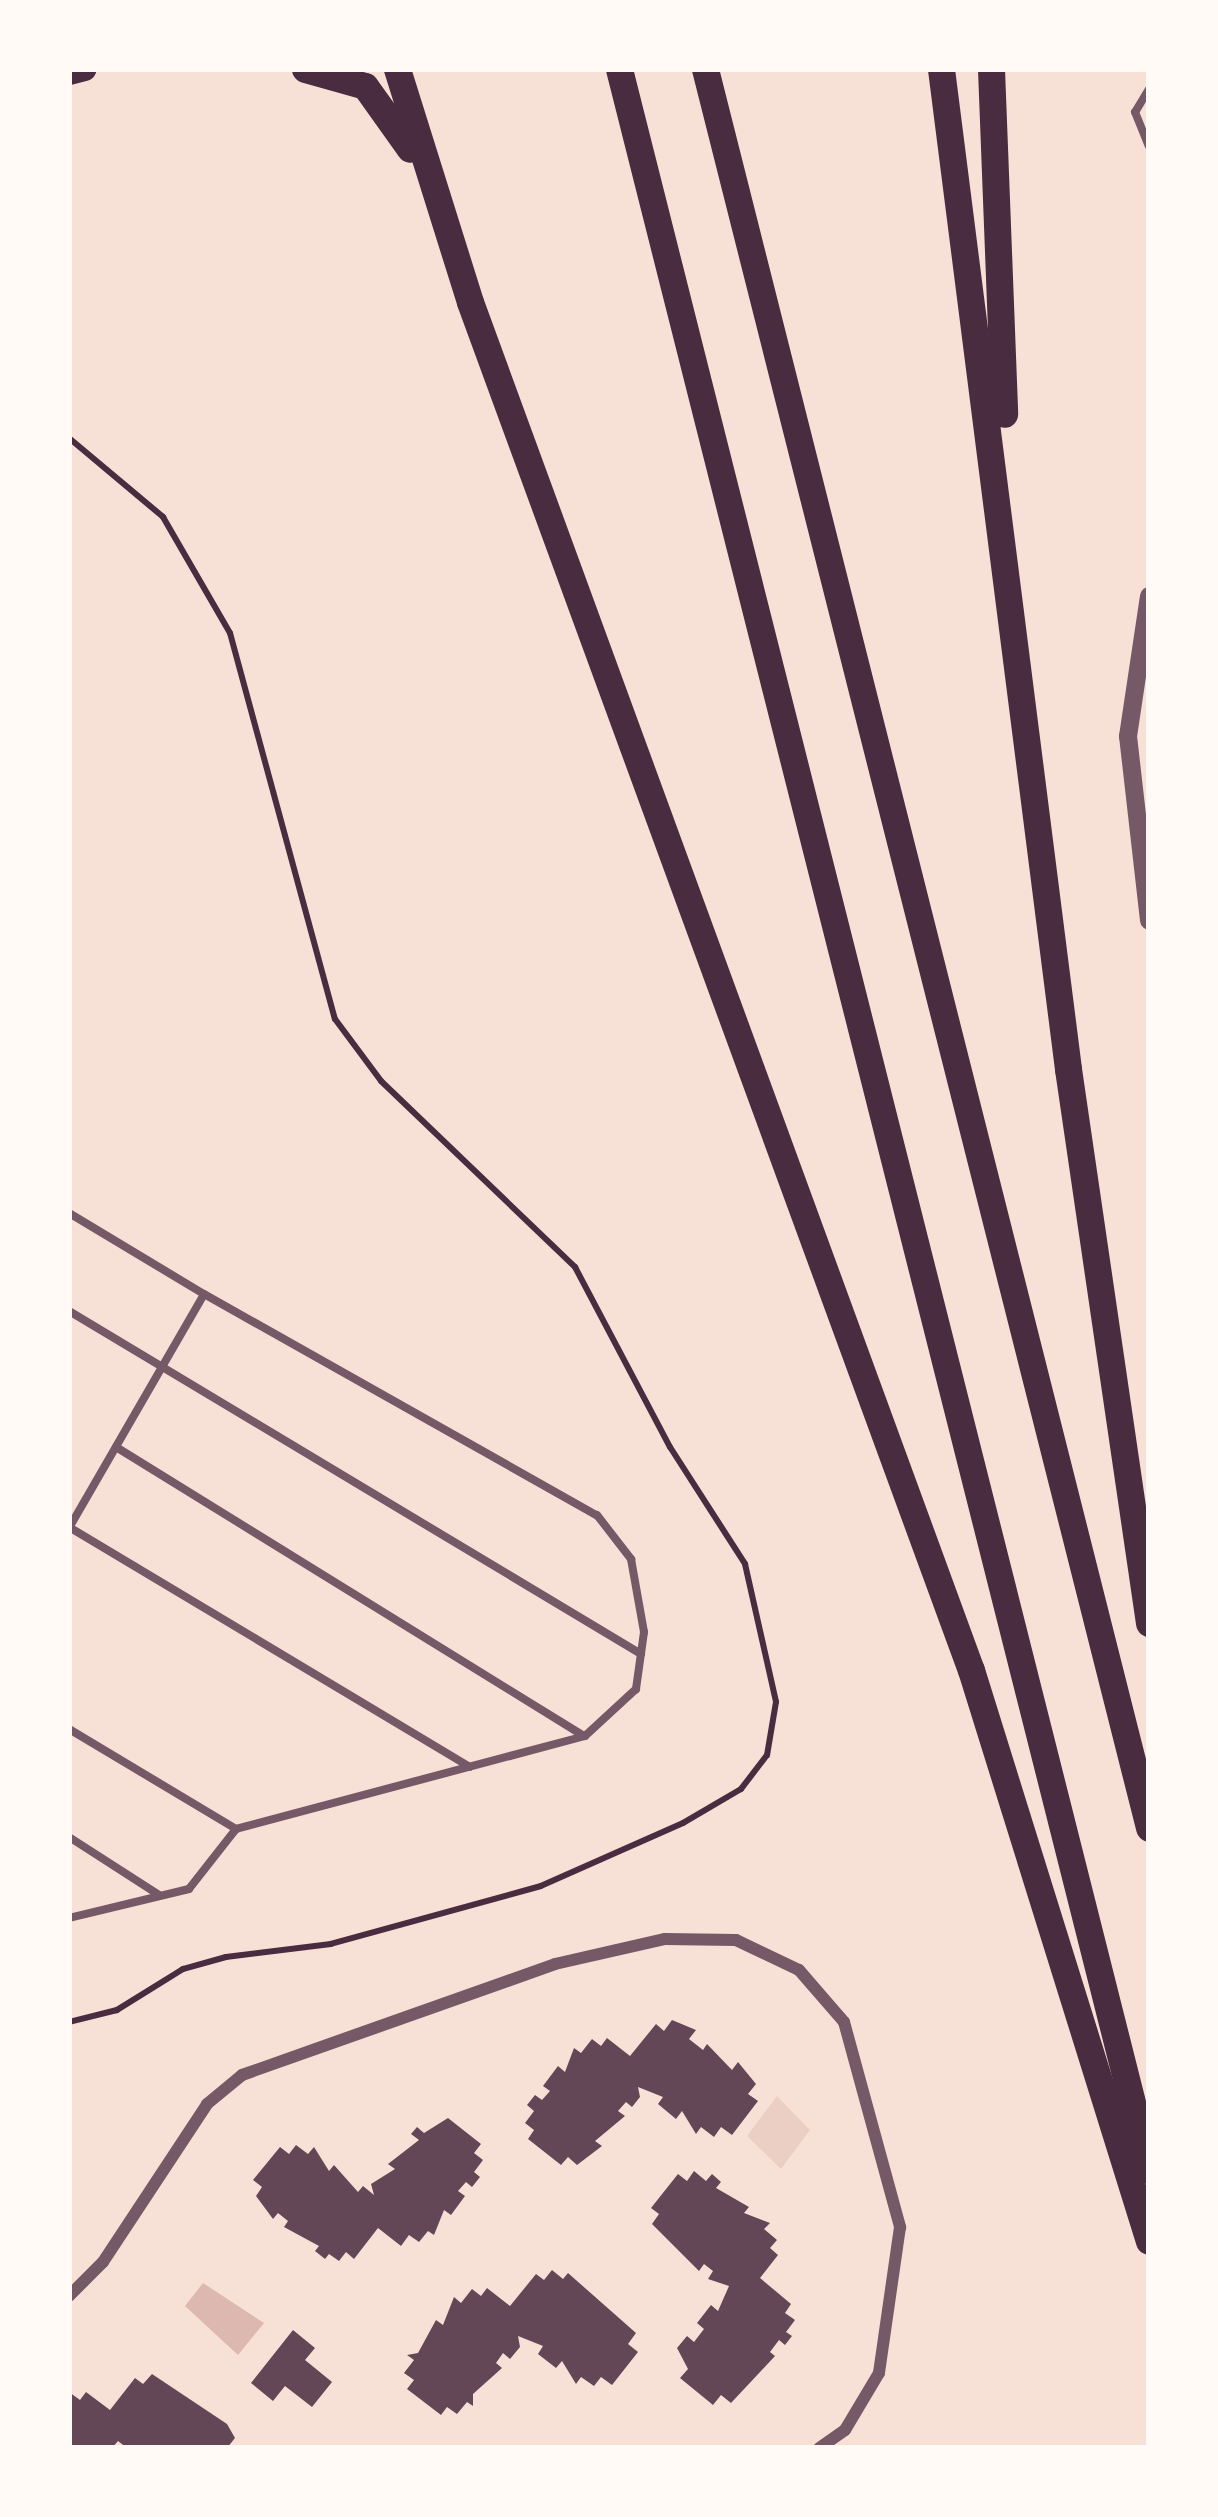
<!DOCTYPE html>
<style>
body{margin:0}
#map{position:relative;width:1218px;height:2517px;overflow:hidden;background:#f7e1d7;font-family:"Nunito Sans",sans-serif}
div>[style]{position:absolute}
.green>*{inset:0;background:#ebcfc5}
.water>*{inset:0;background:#dcb8b0}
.building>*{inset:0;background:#644757}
.path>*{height:6px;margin:-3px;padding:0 3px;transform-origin:3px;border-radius:3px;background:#4a2c40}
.service>*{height:8px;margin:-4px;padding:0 4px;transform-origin:4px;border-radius:4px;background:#755966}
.minor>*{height:12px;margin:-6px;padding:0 6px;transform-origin:6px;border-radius:6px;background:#755966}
.tertiary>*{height:18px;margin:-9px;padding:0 9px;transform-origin:9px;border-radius:9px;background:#755966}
.primary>*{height:24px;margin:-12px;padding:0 12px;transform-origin:12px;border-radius:12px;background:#4a2c40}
.motorway>*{height:27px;margin:-13.5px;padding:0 13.5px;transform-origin:13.5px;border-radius:13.5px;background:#4a2c40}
span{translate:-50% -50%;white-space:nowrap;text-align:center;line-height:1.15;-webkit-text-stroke:12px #fffaf5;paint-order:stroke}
.frame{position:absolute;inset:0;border:72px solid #fffaf5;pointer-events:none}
</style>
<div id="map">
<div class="green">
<i style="clip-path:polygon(777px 2096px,810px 2130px,781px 2169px,747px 2136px)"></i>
</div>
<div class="water">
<i style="clip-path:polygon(203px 2283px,264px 2323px,238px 2355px,185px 2306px)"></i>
</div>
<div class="building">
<i style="clip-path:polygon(672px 2020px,696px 2030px,689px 2039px,703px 2050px,707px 2044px,732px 2070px,738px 2062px,756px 2084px,748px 2094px,758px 2101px,732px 2135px,721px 2127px,714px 2137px,701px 2127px,696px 2134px,682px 2111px,676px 2119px,658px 2104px,663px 2097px,638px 2087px,640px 2097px,632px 2107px,626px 2102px,618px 2111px,625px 2116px,595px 2141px,602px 2146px,577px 2165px,568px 2157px,561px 2165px,528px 2139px,534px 2130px,525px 2123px,534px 2111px,527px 2105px,535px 2095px,542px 2100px,550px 2091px,543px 2086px,558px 2066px,565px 2072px,574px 2048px,581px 2053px,592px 2039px,601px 2046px,607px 2038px,630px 2056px,656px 2024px,664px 2031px)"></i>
<i style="clip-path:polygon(448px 2118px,481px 2144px,474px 2153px,483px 2160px,474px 2172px,480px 2177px,472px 2187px,466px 2182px,458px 2191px,465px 2196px,451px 2215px,444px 2210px,434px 2235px,428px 2231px,419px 2242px,409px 2235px,401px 2246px,378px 2228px,354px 2259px,346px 2252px,339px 2261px,329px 2254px,325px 2259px,315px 2251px,319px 2246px,284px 2227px,288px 2221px,278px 2213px,273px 2219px,256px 2196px,262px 2187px,253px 2180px,280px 2147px,289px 2154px,296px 2145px,308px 2154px,314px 2147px,329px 2171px,334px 2165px,358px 2192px,363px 2186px,374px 2195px,371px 2184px,395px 2169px,388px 2164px,419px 2140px,411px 2134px,417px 2127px,424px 2133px)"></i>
<i style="clip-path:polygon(694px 2171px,706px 2181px,712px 2174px,721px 2182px,716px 2188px,749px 2207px,744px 2213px,770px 2223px,764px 2229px,777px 2240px,770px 2248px,778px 2255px,760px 2278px,791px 2304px,785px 2313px,795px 2320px,786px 2332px,792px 2336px,785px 2345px,779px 2340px,770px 2352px,775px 2356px,731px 2403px,721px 2395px,713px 2405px,680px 2378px,688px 2369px,677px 2348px,687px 2336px,694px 2342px,704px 2329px,697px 2323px,711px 2305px,718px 2311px,729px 2286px,708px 2279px,713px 2271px,704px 2264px,699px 2271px,652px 2224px,659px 2214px,651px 2208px,678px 2174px,687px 2181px)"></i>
<i style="clip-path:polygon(552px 2270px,563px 2279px,568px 2273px,636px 2333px,628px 2344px,638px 2352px,612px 2385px,601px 2377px,594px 2386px,581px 2377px,576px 2384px,562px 2361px,556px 2368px,538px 2354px,543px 2346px,518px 2336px,520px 2347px,510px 2359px,503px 2353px,496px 2363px,502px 2368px,473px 2394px,473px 2406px,467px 2402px,457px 2414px,447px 2407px,441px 2415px,407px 2389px,414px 2380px,404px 2373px,414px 2360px,407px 2355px,418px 2353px,436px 2320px,443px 2325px,454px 2297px,461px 2303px,472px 2289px,481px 2296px,487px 2288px,510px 2306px,536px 2274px,544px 2280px)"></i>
<i style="clip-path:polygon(293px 2330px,315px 2348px,305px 2360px,332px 2382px,312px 2407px,285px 2386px,273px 2401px,251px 2383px)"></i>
<i style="clip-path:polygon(152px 2374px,227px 2424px,235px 2438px,227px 2448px,127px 2448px,118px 2441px,112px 2448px,69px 2448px,69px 2392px,80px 2400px,86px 2392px,110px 2410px,135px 2378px,143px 2384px)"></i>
</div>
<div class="path">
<i style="left:69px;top:438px;width:123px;rotate:40deg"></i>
<i style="left:163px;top:517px;width:134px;rotate:60deg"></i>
<i style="left:230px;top:633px;width:400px;rotate:74.8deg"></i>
<i style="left:335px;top:1019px;width:77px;rotate:53.4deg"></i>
<i style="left:381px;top:1081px;width:269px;rotate:43.8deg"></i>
<i style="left:575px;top:1267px;width:204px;rotate:62.2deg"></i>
<i style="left:670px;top:1447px;width:139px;rotate:57.3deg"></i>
<i style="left:745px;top:1564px;width:141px;rotate:77.3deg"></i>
<i style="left:776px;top:1702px;width:54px;rotate:99.6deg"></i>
<i style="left:767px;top:1755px;width:43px;rotate:127.4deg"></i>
<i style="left:741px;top:1789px;width:67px;rotate:149.6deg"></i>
<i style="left:683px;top:1823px;width:155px;rotate:156.1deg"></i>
<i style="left:541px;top:1886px;width:218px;rotate:164.6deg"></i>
<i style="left:331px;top:1944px;width:106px;rotate:172.9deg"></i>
<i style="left:226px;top:1957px;width:45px;rotate:164.4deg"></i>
<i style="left:183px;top:1969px;width:78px;rotate:148.2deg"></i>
<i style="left:117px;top:2010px;width:49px;rotate:166deg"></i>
</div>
<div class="service">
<i style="left:1149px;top:89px;width:27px;rotate:121deg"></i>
<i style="left:1135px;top:112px;width:37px;rotate:68deg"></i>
<i style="left:69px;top:1213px;width:157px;rotate:31deg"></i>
<i style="left:69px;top:1311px;width:667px;rotate:30.95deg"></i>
<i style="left:116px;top:1447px;width:550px;rotate:31.7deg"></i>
<i style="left:69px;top:1527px;width:467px;rotate:30.9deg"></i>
<i style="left:69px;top:1528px;width:270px;rotate:-60deg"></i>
<i style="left:204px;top:1294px;width:451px;rotate:29.4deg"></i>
<i style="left:597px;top:1515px;width:56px;rotate:52.3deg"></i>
<i style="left:631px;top:1559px;width:74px;rotate:79.9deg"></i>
<i style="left:644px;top:1632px;width:58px;rotate:98deg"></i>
<i style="left:636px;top:1689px;width:69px;rotate:137.3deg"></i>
<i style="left:585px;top:1736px;width:361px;rotate:165.1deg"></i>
<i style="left:236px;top:1829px;width:76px;rotate:128.1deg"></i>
<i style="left:189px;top:1889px;width:123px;rotate:166.4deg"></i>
<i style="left:69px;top:1729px;width:195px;rotate:30.9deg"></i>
<i style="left:69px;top:1837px;width:107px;rotate:32.8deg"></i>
</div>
<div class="minor">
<i style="left:69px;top:2296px;width:48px;rotate:-45deg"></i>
<i style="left:103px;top:2262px;width:189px;rotate:-56.6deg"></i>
<i style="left:207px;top:2104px;width:45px;rotate:-39.6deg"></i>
<i style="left:242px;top:2075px;width:332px;rotate:-19.5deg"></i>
<i style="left:555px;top:1964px;width:113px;rotate:-12.8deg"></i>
<i style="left:665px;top:1939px;width:71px;rotate:0.8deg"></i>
<i style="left:736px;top:1940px;width:70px;rotate:25.5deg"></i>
<i style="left:799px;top:1970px;width:69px;rotate:49.1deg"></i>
<i style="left:844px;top:2022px;width:213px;rotate:74.7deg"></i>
<i style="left:900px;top:2227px;width:148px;rotate:98.2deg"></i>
<i style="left:879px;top:2373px;width:66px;rotate:120.8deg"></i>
<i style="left:845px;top:2430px;width:32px;rotate:145deg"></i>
</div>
<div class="tertiary">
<i style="left:1149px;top:596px;width:142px;rotate:98.5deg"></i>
<i style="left:1128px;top:736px;width:186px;rotate:83.5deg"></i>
</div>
<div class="primary">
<i style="left:69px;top:73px;width:16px;rotate:-14deg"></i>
</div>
<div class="motorway">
<i style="left:305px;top:69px;width:62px;rotate:15.8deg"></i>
<i style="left:365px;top:86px;width:77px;rotate:54.5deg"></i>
<i style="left:397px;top:69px;width:244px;rotate:72.6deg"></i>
<i style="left:470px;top:302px;width:1457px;rotate:69.89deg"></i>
<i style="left:971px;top:1670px;width:598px;rotate:72.69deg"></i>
<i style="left:619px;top:69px;width:2167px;rotate:75.84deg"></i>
<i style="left:705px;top:69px;width:1814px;rotate:75.83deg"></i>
<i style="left:941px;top:69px;width:1008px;rotate:82.76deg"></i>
<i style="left:1068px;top:1069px;width:560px;rotate:81.68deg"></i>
<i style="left:991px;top:69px;width:345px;rotate:87.8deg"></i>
</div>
<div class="frame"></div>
</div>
